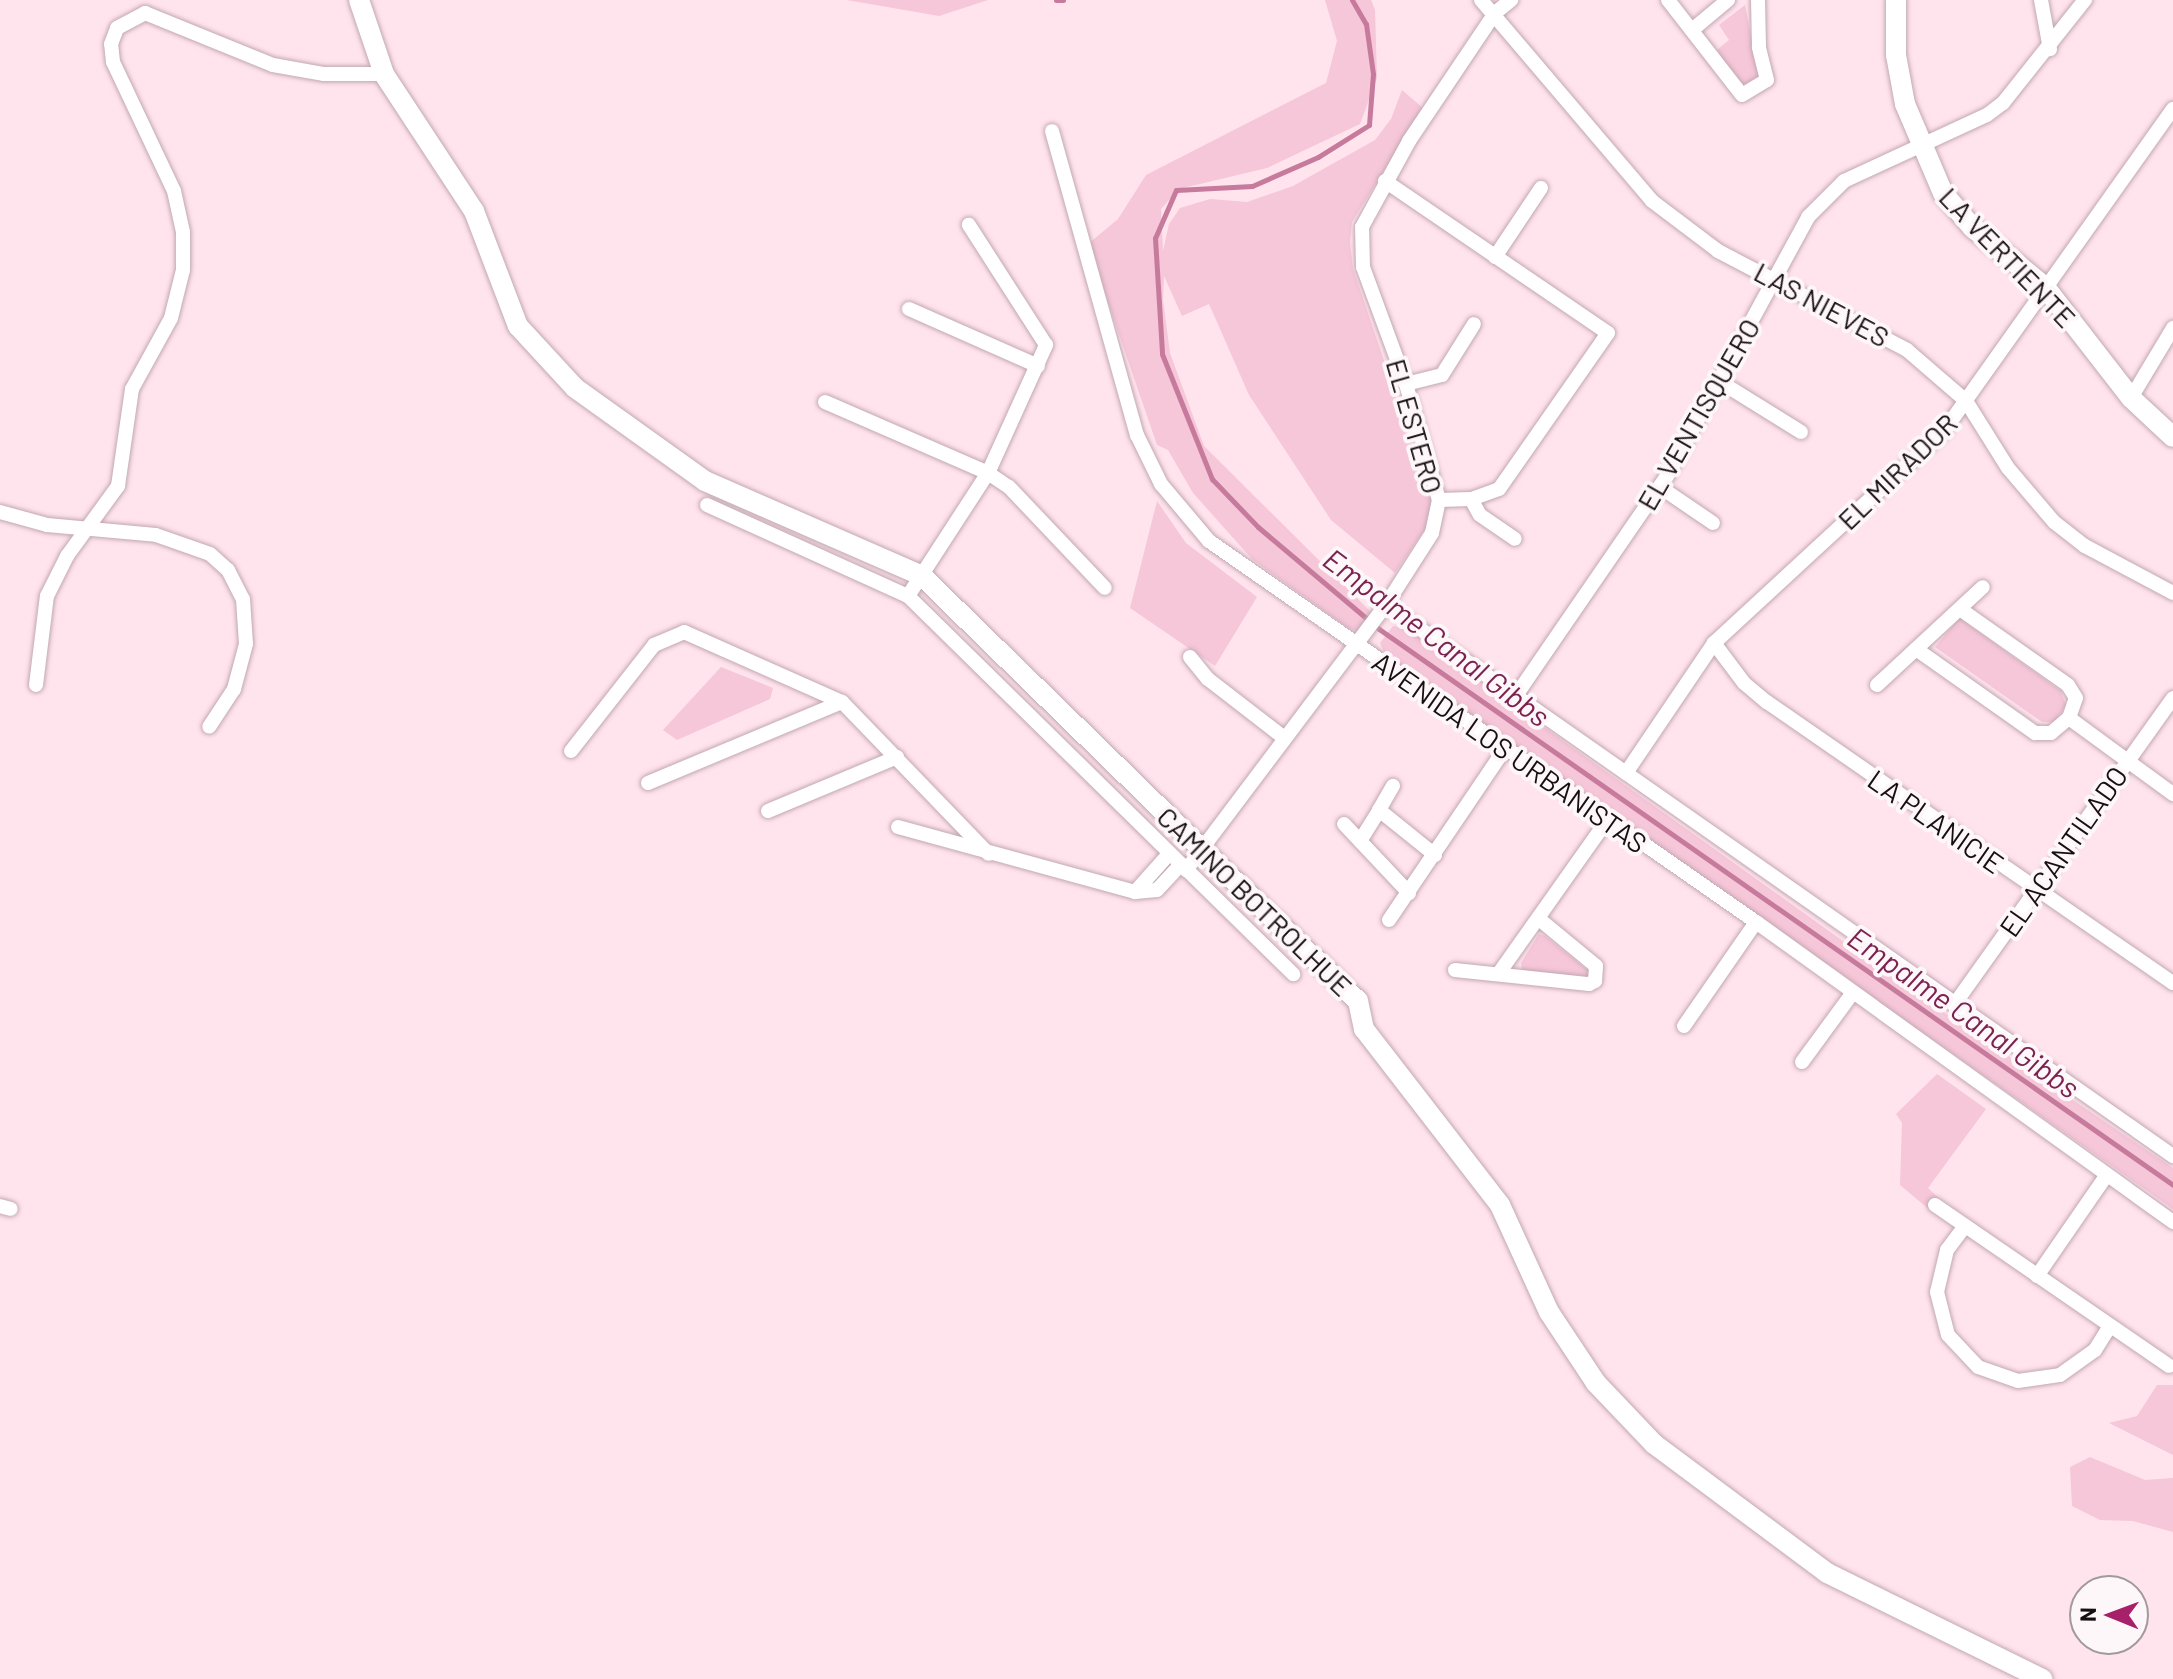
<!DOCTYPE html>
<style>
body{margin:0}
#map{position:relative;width:2173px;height:1679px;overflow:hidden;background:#ffe3ed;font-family:Barlow,sans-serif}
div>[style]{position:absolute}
.green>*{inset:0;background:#f6c6d9}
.stream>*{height:5px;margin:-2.5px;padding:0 2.5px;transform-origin:2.5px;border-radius:2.5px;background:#c77b9c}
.roads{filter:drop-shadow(0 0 2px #c2a8b2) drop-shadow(0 0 2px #c2a8b2)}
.street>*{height:14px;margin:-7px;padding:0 7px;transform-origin:7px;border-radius:7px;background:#fff}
.secondary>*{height:20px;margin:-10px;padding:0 10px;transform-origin:10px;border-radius:10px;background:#fff}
span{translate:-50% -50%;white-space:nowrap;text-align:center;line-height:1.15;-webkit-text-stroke:8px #fdf7f9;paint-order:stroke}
.street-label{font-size:28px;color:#170e11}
.water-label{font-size:30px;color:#7c2251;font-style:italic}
.north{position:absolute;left:2069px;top:1575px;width:80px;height:80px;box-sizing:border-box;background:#fdf7f9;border:2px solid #a19a9c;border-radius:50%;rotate:271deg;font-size:22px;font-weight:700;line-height:32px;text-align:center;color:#170e11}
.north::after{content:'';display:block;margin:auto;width:28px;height:36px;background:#a6206a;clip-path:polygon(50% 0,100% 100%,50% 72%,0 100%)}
</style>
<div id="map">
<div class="green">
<i style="clip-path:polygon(847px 0,988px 0,939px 16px)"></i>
<i style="clip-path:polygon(1325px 0,1371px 0,1375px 10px,1377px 78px,1360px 124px,1267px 168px,1179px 189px,1161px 209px,1163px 251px,1169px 224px,1180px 208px,1210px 199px,1247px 202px,1293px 186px,1375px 140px,1391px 119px,1402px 90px,1423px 108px,1352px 222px,1350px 242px,1353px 269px,1432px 502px,1427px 526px,1395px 573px,1331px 520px,1249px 395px,1209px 304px,1182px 316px,1164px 276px,1163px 300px,1170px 353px,1204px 446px,1371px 612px,1361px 632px,1348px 628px,1252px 559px,1193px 493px,1168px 450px,1157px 445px,1088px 244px,1118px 219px,1146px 175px,1326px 83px,1337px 41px)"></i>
<i style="clip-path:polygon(1745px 5px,1759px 76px,1745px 84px,1737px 82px,1717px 50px,1729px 40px,1719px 25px)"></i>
<i style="clip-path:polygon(1157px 501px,1186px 543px,1257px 597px,1215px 666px,1130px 608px)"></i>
<i style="clip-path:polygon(1959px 618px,2061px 691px,2066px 706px,2054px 722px,2042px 722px,1935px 647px)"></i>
<i style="clip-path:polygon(1393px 626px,1404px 627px,1917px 994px,2173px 1168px,2173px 1209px,1385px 654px,1380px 643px)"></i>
<i style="clip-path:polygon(721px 667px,773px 688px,770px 699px,677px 740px,663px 730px)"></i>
<i style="clip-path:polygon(1539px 934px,1545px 936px,1595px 976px,1590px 980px,1523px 974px,1521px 963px)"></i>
<i style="clip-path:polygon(1937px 1074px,1986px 1109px,1928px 1188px,1941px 1200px,1931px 1211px,1900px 1185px,1902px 1123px,1896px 1114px)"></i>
<i style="clip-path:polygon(2157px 1385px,2173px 1385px,2173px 1455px,2109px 1423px,2137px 1416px)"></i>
<i style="clip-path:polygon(2090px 1457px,2145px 1480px,2173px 1478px,2173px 1532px,2133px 1521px,2100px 1520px,2072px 1506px,2070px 1467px)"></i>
</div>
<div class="stream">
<i style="left:1056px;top:0;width:7px"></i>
<i style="left:1352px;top:0;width:28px;rotate:60deg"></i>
<i style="left:1366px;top:24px;width:50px;rotate:82deg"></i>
<i style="left:1373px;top:74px;width:51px;rotate:94.5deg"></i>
<i style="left:1369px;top:125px;width:60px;rotate:147.9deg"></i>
<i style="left:1318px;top:157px;width:72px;rotate:156.3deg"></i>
<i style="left:1252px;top:186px;width:76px;rotate:177deg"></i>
<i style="left:1176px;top:190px;width:52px;rotate:113.6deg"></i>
<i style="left:1155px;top:238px;width:116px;rotate:86.5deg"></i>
<i style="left:1162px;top:354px;width:135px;rotate:68.2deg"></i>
<i style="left:1212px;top:479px;width:66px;rotate:46.2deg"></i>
<i style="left:1258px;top:527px;width:158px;rotate:40.1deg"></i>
<i style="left:1379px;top:629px;width:969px;rotate:35deg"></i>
</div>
<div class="roads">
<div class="street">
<i style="left:1481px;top:0;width:264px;rotate:49.6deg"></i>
<i style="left:1652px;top:201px;width:83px;rotate:37.1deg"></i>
<i style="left:1718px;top:251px;width:213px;rotate:27.6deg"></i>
<i style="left:1907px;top:350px;width:78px;rotate:40.8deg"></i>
<i style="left:1966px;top:401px;width:79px;rotate:57.9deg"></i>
<i style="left:2008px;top:468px;width:71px;rotate:49.6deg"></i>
<i style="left:2054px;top:522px;width:39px;rotate:38deg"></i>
<i style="left:2085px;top:546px;width:100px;rotate:28.1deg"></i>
<i style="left:1668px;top:0;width:120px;rotate:52.1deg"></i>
<i style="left:1742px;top:95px;width:29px;rotate:-31deg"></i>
<i style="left:1767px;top:80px;width:34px;rotate:-104deg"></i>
<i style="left:1759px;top:47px;width:47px;rotate:-91.2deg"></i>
<i style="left:2041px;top:0;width:50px;rotate:79.6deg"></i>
<i style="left:1692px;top:30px;width:47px;rotate:-39.8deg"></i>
<i style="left:1052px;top:131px;width:316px;rotate:74.4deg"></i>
<i style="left:1137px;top:435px;width:55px;rotate:63.9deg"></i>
<i style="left:1161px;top:484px;width:75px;rotate:49.9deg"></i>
<i style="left:1209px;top:541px;width:667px;rotate:34.86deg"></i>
<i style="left:1756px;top:922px;width:514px;rotate:35.73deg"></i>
<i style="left:1385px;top:181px;width:270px;rotate:34.3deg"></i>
<i style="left:1608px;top:333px;width:190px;rotate:124.9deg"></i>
<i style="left:1499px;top:489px;width:30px;rotate:160deg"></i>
<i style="left:1471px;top:499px;width:32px;rotate:178deg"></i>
<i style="left:1495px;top:257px;width:83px;rotate:-56.3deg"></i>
<i style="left:909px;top:309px;width:141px;rotate:23.8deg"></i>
<i style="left:1722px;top:383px;width:93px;rotate:31.8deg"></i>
<i style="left:1406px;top:384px;width:37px;rotate:-14deg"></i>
<i style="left:1442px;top:375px;width:60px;rotate:-57.9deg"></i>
<i style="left:2131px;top:398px;width:82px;rotate:-59deg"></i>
<i style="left:825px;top:402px;width:178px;rotate:23.5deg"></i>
<i style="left:988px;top:473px;width:25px;rotate:34deg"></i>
<i style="left:1009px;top:487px;width:139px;rotate:46.5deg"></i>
<i style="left:1660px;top:487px;width:64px;rotate:34.2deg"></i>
<i style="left:1471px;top:499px;width:18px;rotate:61deg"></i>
<i style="left:1480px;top:515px;width:42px;rotate:34.4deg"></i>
<i style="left:707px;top:505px;width:221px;rotate:24.4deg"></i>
<i style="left:908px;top:596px;width:540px;rotate:44.47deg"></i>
<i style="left:0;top:512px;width:49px;rotate:15.5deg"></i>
<i style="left:47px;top:525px;width:109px;rotate:5.2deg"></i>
<i style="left:156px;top:535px;width:57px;rotate:19.4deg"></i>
<i style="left:210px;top:554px;width:24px;rotate:42deg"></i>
<i style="left:228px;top:570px;width:33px;rotate:63deg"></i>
<i style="left:243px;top:599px;width:45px;rotate:86.2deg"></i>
<i style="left:246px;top:644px;width:47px;rotate:104.9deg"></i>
<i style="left:234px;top:689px;width:45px;rotate:123.3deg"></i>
<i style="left:908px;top:596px;width:147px;rotate:-57deg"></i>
<i style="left:988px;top:473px;width:141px;rotate:-65.6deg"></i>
<i style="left:1046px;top:345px;width:143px;rotate:-122.7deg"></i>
<i style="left:1386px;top:605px;width:961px;rotate:35deg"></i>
<i style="left:1714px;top:643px;width:50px;rotate:53.1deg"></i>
<i style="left:1744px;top:683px;width:30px;rotate:40deg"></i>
<i style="left:1767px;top:702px;width:494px;rotate:34.7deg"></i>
<i style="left:1916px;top:649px;width:146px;rotate:35.2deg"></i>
<i style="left:2035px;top:733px;width:16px"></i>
<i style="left:2051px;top:733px;width:23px;rotate:-40deg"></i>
<i style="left:2069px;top:718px;width:21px;rotate:-71deg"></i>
<i style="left:2076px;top:698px;width:15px;rotate:-122deg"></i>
<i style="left:2068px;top:685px;width:132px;rotate:-144.9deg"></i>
<i style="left:1190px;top:657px;width:28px;rotate:51deg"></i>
<i style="left:1208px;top:679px;width:95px;rotate:37.7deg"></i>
<i style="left:36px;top:685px;width:90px;rotate:-83deg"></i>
<i style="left:47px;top:596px;width:45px;rotate:-63.4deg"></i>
<i style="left:67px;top:556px;width:87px;rotate:-53.9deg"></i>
<i style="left:118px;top:486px;width:98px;rotate:-81.8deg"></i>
<i style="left:132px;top:389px;width:81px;rotate:-61.2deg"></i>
<i style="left:171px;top:318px;width:49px;rotate:-76deg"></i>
<i style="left:183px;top:270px;width:38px;rotate:-90deg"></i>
<i style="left:183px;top:232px;width:42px;rotate:-102.4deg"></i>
<i style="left:174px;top:191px;width:143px;rotate:-115.3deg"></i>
<i style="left:113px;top:62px;width:18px;rotate:-96deg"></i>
<i style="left:111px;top:44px;width:17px;rotate:-69deg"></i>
<i style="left:117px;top:28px;width:32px;rotate:-28deg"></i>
<i style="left:145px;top:13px;width:138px;rotate:22.1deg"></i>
<i style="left:273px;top:65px;width:52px;rotate:10deg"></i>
<i style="left:324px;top:74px;width:60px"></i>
<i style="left:1877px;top:685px;width:144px;rotate:-42.8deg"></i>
<i style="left:1517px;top:694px;width:265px;rotate:-55.5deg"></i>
<i style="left:1667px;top:476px;width:295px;rotate:-61.4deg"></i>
<i style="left:1808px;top:217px;width:51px;rotate:-45deg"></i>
<i style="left:1844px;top:181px;width:157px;rotate:-24.8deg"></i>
<i style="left:1987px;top:115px;width:20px;rotate:-37deg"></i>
<i style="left:2003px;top:103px;width:132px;rotate:-51.5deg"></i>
<i style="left:2069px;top:718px;width:129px;rotate:36.2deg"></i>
<i style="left:571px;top:751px;width:135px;rotate:-51.9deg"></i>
<i style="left:654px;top:645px;width:33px;rotate:-23deg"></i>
<i style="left:684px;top:632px;width:173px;rotate:23.9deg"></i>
<i style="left:842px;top:702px;width:211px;rotate:46deg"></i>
<i style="left:1626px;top:773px;width:157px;rotate:-55.9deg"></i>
<i style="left:1714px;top:643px;width:313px;rotate:-42.7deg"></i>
<i style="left:1944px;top:431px;width:395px;rotate:-54.6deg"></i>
<i style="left:648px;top:783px;width:210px;rotate:-22.7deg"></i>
<i style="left:1379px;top:810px;width:28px;rotate:-60deg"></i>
<i style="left:768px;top:811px;width:140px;rotate:-22.7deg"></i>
<i style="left:1344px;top:824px;width:95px;rotate:46.7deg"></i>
<i style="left:898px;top:827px;width:246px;rotate:15.3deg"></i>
<i style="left:1135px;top:892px;width:22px;rotate:-5deg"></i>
<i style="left:1157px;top:890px;width:34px;rotate:-47deg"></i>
<i style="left:1360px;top:841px;width:36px;rotate:-58deg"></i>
<i style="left:1379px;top:810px;width:72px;rotate:38.8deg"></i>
<i style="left:1186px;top:870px;width:332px;rotate:-53deg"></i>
<i style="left:1386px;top:605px;width:85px;rotate:-57.4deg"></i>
<i style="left:1432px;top:533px;width:34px;rotate:-78deg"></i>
<i style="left:1439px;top:500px;width:121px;rotate:-105.9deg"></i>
<i style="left:1406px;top:384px;width:125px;rotate:-110.2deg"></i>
<i style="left:1363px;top:267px;width:40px;rotate:-91.4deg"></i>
<i style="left:1362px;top:227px;width:98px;rotate:-61.3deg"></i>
<i style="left:1409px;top:141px;width:154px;rotate:-56.1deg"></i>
<i style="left:1495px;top:13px;width:21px;rotate:-39deg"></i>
<i style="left:1135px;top:892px;width:51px;rotate:-48.2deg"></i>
<i style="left:1389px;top:920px;width:209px;rotate:-55.9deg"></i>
<i style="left:1455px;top:970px;width:135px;rotate:6deg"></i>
<i style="left:1589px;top:984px;width:7px;rotate:-27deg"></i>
<i style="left:1595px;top:981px;width:15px;rotate:-86deg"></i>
<i style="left:1596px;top:966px;width:74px;rotate:-140.5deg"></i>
<i style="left:1499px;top:973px;width:189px;rotate:-54.7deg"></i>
<i style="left:1954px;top:1005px;width:377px;rotate:-54.5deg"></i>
<i style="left:1684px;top:1026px;width:126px;rotate:-55.3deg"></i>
<i style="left:1802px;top:1062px;width:83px;rotate:-53.8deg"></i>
<i style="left:1935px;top:1205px;width:284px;rotate:34.5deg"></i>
<i style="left:0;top:1206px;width:11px;rotate:15deg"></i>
<i style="left:1965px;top:1226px;width:30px;rotate:127deg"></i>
<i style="left:1947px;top:1250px;width:43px;rotate:103.4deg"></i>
<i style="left:1937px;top:1292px;width:44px;rotate:75.7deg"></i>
<i style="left:1948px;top:1335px;width:44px;rotate:46.8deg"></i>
<i style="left:1978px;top:1367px;width:42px;rotate:19.3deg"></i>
<i style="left:2018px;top:1381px;width:42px;rotate:-8.1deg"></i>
<i style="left:2060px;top:1375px;width:43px;rotate:-35.5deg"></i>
<i style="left:2095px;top:1350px;width:28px;rotate:-58deg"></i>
<i style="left:2037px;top:1276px;width:121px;rotate:-55.4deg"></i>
</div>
<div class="secondary">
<i style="left:359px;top:0;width:78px;rotate:71.3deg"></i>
<i style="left:384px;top:74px;width:164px;rotate:56.7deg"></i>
<i style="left:474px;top:211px;width:123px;rotate:69.1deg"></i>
<i style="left:518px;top:326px;width:84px;rotate:47.4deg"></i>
<i style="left:575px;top:388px;width:160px;rotate:35.6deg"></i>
<i style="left:705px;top:481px;width:237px;rotate:23.6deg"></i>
<i style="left:922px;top:576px;width:609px;rotate:44.27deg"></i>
<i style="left:1358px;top:1001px;width:29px;rotate:78deg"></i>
<i style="left:1364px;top:1029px;width:222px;rotate:52.3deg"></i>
<i style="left:1500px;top:1205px;width:118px;rotate:65.4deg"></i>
<i style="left:1549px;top:1312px;width:85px;rotate:56.5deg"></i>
<i style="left:1596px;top:1383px;width:84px;rotate:46.4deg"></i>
<i style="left:1654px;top:1444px;width:216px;rotate:36.7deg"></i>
<i style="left:1827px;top:1573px;width:240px;rotate:26.2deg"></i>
<i style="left:1896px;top:0;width:55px;rotate:90deg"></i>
<i style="left:1896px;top:55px;width:50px;rotate:79.6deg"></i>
<i style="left:1905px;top:104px;width:97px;rotate:66.9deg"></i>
<i style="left:1943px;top:193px;width:45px;rotate:49.5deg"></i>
<i style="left:1972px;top:227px;width:94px;rotate:39.4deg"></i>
<i style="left:2045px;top:287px;width:140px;rotate:52.2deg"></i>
<i style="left:2131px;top:398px;width:57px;rotate:42.9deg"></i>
</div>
</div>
<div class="street-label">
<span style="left:2008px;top:257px;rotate:46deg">LA VERTIENTE</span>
<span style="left:1822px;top:304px;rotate:28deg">LAS NIEVES</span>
<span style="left:1698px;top:414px;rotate:-60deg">EL VENTISQUERO</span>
<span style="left:1415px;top:426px;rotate:74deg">EL ESTERO</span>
<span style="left:1897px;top:471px;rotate:-44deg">EL MIRADOR</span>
<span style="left:1510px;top:752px;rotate:35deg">AVENIDA LOS URBANISTAS</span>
<span style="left:1936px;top:821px;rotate:35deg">LA PLANICIE</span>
<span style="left:2063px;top:851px;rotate:-55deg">EL ACANTILADO</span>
<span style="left:1255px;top:901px;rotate:44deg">CAMINO BOTROLHUE</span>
</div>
<div class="water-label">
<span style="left:1437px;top:637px;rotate:37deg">Empalme Canal Gibbs</span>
<span style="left:1964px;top:1012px;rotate:35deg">Empalme Canal Gibbs</span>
</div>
<div class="north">N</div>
</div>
